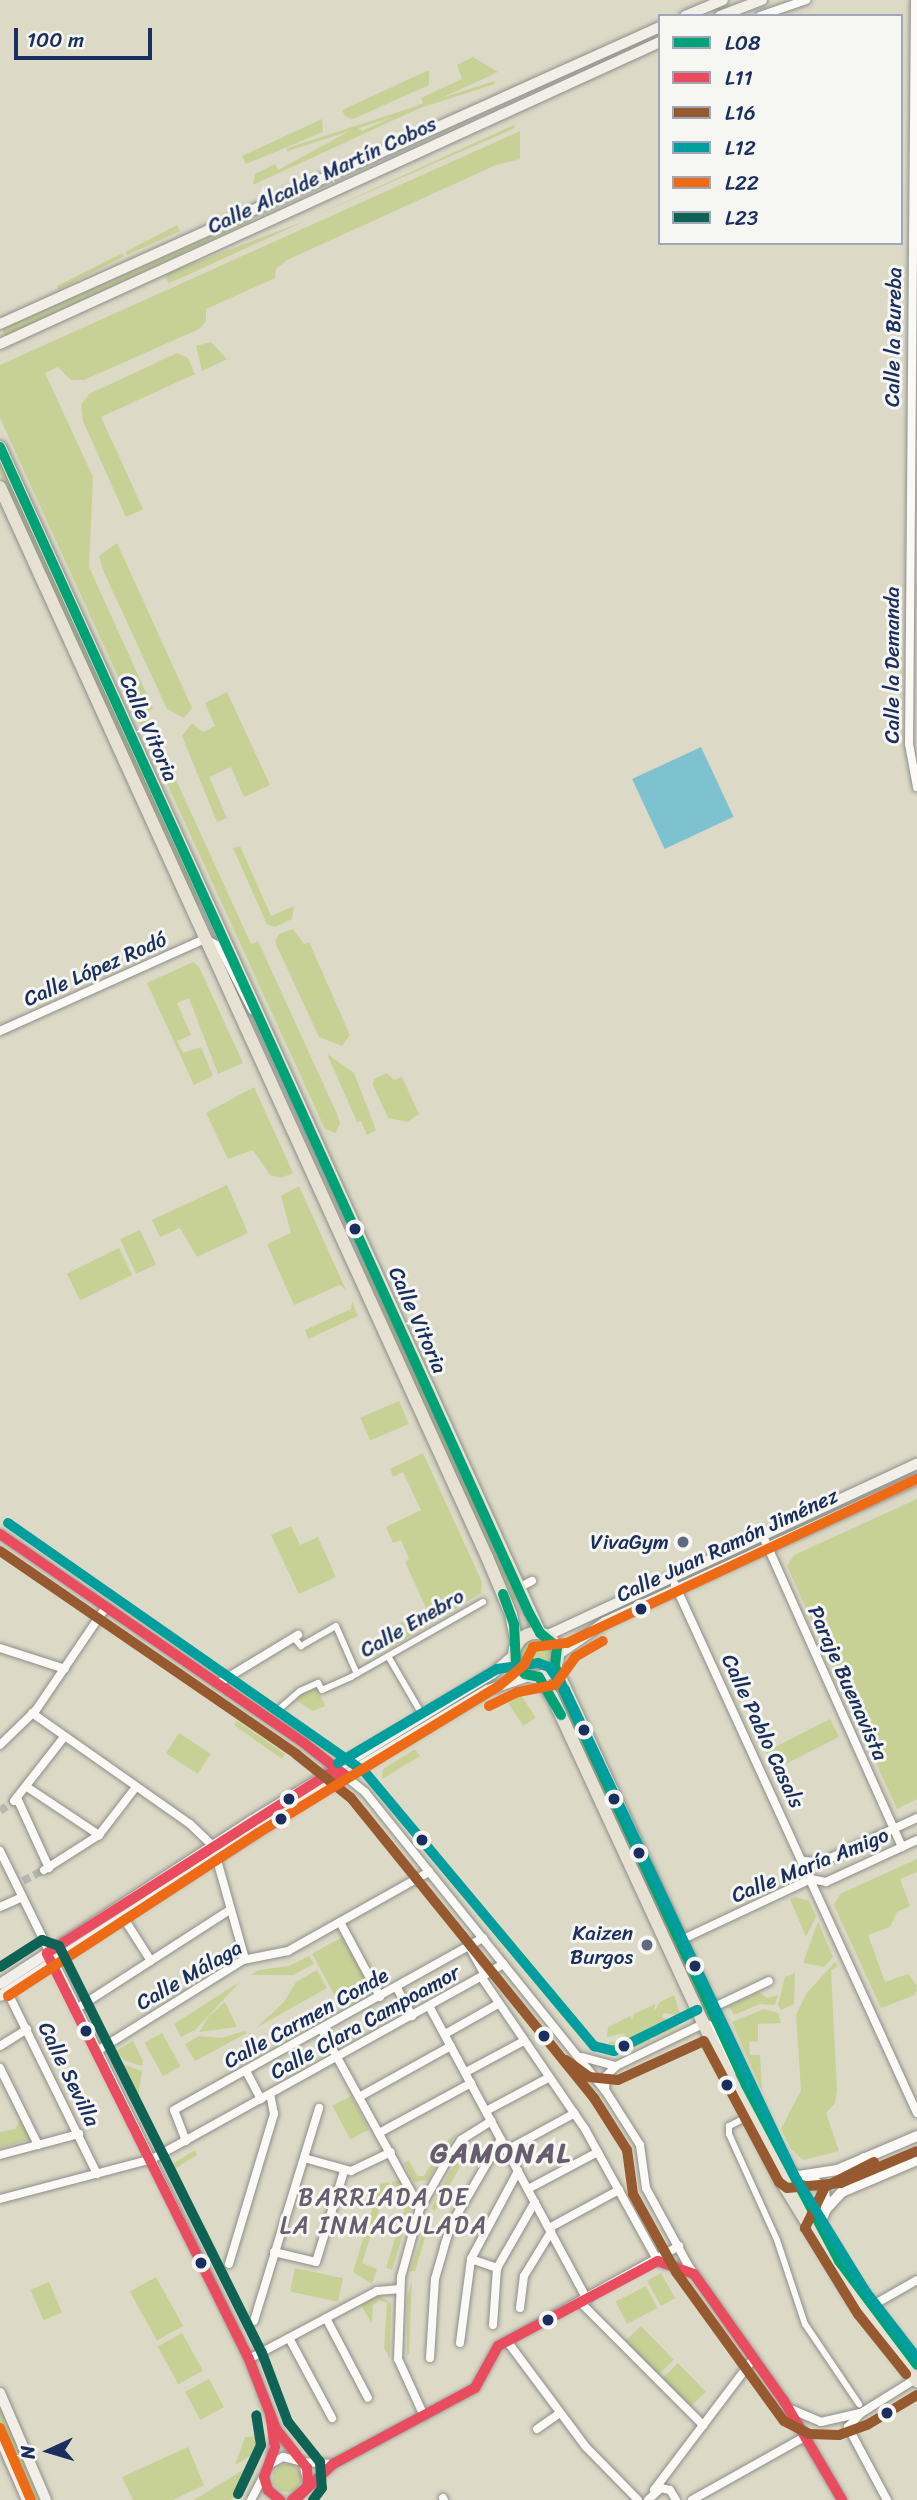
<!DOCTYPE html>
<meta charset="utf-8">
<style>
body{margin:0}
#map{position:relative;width:917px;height:2500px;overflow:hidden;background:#dcd9c6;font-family:Sriracha,sans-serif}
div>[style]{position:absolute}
.green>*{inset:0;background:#c7d196;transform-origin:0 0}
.round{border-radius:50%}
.water>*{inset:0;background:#7ec2d0;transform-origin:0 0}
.minor-tunnel>*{height:8px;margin-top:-4px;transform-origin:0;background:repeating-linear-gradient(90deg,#b5b7b1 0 8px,transparent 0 12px)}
.roads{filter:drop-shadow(0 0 2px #8c8e8b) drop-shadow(0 0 2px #8c8e8b)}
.pedestrian>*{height:6px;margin:-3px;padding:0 3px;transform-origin:3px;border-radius:3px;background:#faf9f6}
.minor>*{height:8px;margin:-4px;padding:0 4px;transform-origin:4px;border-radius:4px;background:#faf9f6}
.tertiary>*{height:10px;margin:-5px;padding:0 5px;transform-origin:5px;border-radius:5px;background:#faf9f6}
.secondary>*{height:10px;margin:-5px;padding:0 5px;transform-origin:5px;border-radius:5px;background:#f2efe8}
.trunk>*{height:12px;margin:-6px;padding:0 6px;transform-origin:6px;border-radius:6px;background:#e7e1d3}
.trunk>.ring{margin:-6px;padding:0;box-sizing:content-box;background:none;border:12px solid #e7e1d3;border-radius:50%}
.bus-1>*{height:10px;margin:-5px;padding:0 5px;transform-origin:5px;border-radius:5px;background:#01a275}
.bus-2>*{height:10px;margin:-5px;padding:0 5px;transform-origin:5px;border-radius:5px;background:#e94b5f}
.bus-3>*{height:10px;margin:-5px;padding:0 5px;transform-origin:5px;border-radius:5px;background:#975a30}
.bus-4>*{height:10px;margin:-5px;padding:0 5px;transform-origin:5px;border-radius:5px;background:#009e9d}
.bus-5>*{height:10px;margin:-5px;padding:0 5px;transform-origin:5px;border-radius:5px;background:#ed6b17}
.bus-6>*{height:10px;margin:-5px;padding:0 5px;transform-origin:5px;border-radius:5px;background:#0e6355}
.dots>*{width:19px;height:19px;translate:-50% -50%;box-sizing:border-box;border:4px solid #f6f6f2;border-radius:50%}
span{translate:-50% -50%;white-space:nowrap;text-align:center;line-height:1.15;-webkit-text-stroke:6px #f6f6f2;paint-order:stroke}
.street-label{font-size:21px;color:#1b2f5e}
.poi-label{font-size:21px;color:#1b2f5e}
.right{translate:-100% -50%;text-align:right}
.quarter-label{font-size:24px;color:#665d6e;letter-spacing:2px}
.district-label{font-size:28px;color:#665d6e;font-weight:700;letter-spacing:2px}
.legend{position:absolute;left:658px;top:14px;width:245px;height:231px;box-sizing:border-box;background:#f6f6f2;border:2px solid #9ea6b7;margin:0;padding:9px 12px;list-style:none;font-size:21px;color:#1b2f5e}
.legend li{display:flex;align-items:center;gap:14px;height:35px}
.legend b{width:35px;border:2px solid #9ea6b7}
.north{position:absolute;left:14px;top:2416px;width:70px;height:70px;-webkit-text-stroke:5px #f6f6f2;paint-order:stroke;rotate:266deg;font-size:19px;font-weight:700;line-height:28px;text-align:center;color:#1b2f5e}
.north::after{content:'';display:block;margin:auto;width:24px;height:32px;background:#1b2f5e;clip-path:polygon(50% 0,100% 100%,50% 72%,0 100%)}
.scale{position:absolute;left:14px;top:28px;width:138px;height:32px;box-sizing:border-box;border:4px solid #1b2f5e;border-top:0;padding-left:9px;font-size:21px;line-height:24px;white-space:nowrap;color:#1b2f5e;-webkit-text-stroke:5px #f6f6f2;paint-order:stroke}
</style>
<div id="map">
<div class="green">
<i style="clip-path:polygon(473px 57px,498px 72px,253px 185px,255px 174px,275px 164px,278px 170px,357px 127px,362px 131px,423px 103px,421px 98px,462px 79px,457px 65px)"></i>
<i style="clip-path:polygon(429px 70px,429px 85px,353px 119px,345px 116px,342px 110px)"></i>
<i style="left:494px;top:81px;width:3px;height:218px;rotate:72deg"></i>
<i style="clip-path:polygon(322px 119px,323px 132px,246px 164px,242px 156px)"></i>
<i style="clip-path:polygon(514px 125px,515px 128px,312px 217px)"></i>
<i style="clip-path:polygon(520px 131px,520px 159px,496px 165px,287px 260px,276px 269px,275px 278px,206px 309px,206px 321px,199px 329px,84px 380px,71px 380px,58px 367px,45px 373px,93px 477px,89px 567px,153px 708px,146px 714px,251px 944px,258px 941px,337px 1114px,340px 1123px,336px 1133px,325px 1129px,0 418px,0 365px)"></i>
<i style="clip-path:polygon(251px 218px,252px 221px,5px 336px,2px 329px)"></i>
<i style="clip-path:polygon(305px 221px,181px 278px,168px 283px,166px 278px,168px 273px)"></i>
<i style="clip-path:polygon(177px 225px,180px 231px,127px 255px,125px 252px)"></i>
<i style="left:122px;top:253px;width:4px;height:73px;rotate:63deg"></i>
<i style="clip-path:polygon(211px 342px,227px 359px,202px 371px,196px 346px)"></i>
<i style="clip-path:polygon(177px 353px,188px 358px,195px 374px,101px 417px,143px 509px,126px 517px,83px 421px,81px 405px,89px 394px)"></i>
<i style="clip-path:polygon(0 460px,201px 904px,197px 906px,0 474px)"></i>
<i style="clip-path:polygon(117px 543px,192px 708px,184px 718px,167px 709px,103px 570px,99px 556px)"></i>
<i style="clip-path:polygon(227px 692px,270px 785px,244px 797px,231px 767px,209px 777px,227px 818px,217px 822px,182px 736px,192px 723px,203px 732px,215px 726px,205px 703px)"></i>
<i style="clip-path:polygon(240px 846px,271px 916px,294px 906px,292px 919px,275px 927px,267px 924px,233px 848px)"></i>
<i style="clip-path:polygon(293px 929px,304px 944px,309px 942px,350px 1035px,342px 1046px,319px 1037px,275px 942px,279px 934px)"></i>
<i style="clip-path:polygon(193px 962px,199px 967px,243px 1063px,218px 1074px,189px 998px,177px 1003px,191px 1035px,177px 1041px,183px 1053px,201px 1047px,213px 1076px,194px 1085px,147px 983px)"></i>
<i style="clip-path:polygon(327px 1054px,354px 1073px,376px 1130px,367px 1135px,361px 1121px,357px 1122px)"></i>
<i style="clip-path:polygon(387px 1073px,394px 1080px,402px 1077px,419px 1114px,407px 1122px,388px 1118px,373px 1085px,374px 1079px)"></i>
<i style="clip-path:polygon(254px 1087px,293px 1173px,281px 1178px,270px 1175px,253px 1150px,228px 1159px,206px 1113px)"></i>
<i style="clip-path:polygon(227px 1185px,248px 1233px,197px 1257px,180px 1228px,160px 1237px,152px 1220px)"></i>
<i style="clip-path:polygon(299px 1186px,346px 1290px,340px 1285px,294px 1305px,267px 1244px,291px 1233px,281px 1196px)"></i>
<i style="left:140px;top:1230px;width:38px;height:22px;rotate:65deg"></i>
<i style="clip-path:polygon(354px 1247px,381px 1298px,517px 1599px,512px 1601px)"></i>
<i style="left:119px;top:1248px;width:30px;height:58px;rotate:64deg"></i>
<i style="clip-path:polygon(352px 1301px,358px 1316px,308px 1339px,305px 1330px,351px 1309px)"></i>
<i style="left:399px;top:1401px;width:25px;height:42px;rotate:67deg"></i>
<i style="clip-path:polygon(423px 1453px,482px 1582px,481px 1593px,388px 1649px,381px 1632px,427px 1610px,405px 1562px,409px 1559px,401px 1540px,393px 1543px,386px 1527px,421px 1510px,403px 1472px,393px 1477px,390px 1469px)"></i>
<i style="clip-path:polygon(917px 1499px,917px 1799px,897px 1809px,787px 1566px,794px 1555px)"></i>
<i style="clip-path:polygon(291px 1526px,300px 1545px,318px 1537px,336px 1577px,299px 1594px,271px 1535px)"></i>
<i class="round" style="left:521px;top:1641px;width:28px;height:28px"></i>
<i style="clip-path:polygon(317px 1686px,325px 1706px,313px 1711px,294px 1699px)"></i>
<i style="left:521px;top:1695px;width:27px;height:15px;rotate:57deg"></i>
<i style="left:830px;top:1719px;width:20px;height:72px;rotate:63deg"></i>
<i style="clip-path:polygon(237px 1721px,285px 1754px,282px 1759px,234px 1725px)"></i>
<i style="left:179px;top:1733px;width:38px;height:24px;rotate:33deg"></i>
<i style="clip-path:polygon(415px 1749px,420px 1756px,382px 1779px,383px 1769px)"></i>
<i style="clip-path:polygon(917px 1859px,917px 1872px,900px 1879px,910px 1906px,897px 1912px,890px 1927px,868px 1935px,885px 1982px,908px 1974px,917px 1986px,915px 1995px,881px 2008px,834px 1905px,840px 1894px)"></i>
<i style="clip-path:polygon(795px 1897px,809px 1901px,816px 1917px,806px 1937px,790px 1899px)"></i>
<i style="clip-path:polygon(818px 1922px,833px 1957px,824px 1967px,803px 1963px)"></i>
<i style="left:343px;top:1937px;width:55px;height:35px;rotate:62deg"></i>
<i style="clip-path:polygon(309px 1956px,314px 1964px,293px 1975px,250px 1975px,259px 1970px,289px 1966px)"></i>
<i style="clip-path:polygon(835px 1962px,838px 1966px,831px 1970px,837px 2091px,835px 2103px,826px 2113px,839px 2151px,803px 2160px,791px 2149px,781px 2129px,801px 2090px,796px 2015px,806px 1994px)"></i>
<i style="clip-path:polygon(317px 1970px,327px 1988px,256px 2028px,284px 2002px,296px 1982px)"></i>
<i style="clip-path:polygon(795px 1973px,794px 2004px,781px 2010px,778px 2005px,785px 1977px)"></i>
<i style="clip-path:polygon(241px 1981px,195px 2030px,181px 2037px,174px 2024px)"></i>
<i style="clip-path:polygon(759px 1992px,767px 1998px,778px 1995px,775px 2005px,760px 2004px,734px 2015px,729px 2006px)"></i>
<i style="clip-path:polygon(674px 1995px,682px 2020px,672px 2014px,663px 2013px,662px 2017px,679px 2026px,654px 2038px,644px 2032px,651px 2040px,622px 2054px,608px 2043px,618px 2041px,626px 2033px,607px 2037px,608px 2027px,630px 2016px,632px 2020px,634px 2014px,655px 2004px,654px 2012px,660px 2002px)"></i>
<i style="clip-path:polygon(225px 2002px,237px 2027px,199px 2032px,209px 2016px)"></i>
<i style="clip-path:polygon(764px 2009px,778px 2013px,781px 2023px,758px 2024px,758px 2041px,749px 2042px,750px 2055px,760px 2055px,762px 2091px,732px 2022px)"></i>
<i style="clip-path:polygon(244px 2031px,247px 2033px,195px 2061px,185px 2044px,199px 2036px,222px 2038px)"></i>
<i style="left:162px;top:2033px;width:38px;height:20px;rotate:61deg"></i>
<i style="clip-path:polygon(133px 2041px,143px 2061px,142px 2066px,124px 2060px,116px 2051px)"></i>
<i style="clip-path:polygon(116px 2062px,142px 2071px,137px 2104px)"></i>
<i style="left:351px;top:2096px;width:38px;height:21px;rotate:62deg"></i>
<i style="clip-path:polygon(21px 2119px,31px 2139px,0 2148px,0 2132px,15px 2129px)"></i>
<i style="clip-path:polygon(456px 2134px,428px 2180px,414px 2182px,404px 2163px,409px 2160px,417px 2176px,424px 2176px,443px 2144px)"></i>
<i style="clip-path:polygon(473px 2144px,435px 2211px,431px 2209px,449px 2173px)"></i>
<i style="clip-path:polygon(195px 2150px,197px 2155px,176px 2168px,187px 2191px,181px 2194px,169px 2166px)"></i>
<i style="clip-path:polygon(402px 2180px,413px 2202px,392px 2270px,386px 2268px,407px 2200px,395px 2196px,392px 2182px)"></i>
<i style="clip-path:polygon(389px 2182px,392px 2195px,384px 2193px,362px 2263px,377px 2269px,372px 2284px,353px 2272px,380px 2184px)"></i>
<i style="clip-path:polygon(426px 2222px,429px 2225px,415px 2271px,410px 2271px)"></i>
<i style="clip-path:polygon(204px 2224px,229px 2275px,226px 2284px,201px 2233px)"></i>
<i style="left:295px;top:2268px;width:49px;height:24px;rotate:12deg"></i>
<i style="left:661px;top:2273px;width:29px;height:16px;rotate:61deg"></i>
<i style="left:156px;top:2277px;width:56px;height:30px;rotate:61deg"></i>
<i style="clip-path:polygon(412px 2281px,409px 2353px,407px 2356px,407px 2298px)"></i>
<i style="left:49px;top:2282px;width:33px;height:20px;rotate:67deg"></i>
<i style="left:646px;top:2286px;width:25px;height:34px;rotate:63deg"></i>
<i style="clip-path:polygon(379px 2296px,391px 2303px,390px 2359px,384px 2348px,387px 2303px,380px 2300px,373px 2305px,372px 2324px,361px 2305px)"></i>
<i style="left:641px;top:2326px;width:47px;height:21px;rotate:46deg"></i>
<i style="left:182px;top:2333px;width:43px;height:28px;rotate:61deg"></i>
<i style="left:678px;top:2363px;width:40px;height:22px;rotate:46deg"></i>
<i style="left:209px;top:2379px;width:32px;height:27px;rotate:62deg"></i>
<i style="clip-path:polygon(0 2404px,23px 2462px,40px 2500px,33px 2500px,23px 2481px,0 2423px)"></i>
<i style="clip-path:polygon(265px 2436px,257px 2452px,235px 2465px,245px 2437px)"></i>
<i style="clip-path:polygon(188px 2447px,204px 2485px,173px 2500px,133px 2500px,122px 2477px)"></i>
<i class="round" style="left:273px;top:2464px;width:28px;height:28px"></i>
<i style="clip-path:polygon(248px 2467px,255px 2472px,244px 2492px,230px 2500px,194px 2500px)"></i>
</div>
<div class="water">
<i style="left:701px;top:747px;width:77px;height:76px;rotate:65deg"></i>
</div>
<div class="minor-tunnel">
<i style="left:0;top:1811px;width:17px;rotate:-36deg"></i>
<i style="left:23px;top:1881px;width:24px;rotate:-28deg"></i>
</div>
<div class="roads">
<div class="pedestrian">
<i style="left:294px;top:1638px;width:11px;rotate:49deg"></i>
<i style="left:301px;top:1646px;width:40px;rotate:-29.7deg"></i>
<i style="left:336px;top:1626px;width:52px;rotate:66.4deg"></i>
<i style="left:388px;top:1656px;width:61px;rotate:59.7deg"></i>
<i style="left:278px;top:1710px;width:29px;rotate:-41deg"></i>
<i style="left:300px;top:1691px;width:20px;rotate:-24deg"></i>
<i style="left:318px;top:1683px;width:8px;rotate:60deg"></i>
<i style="left:322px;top:1690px;width:32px;rotate:-24deg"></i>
<i style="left:351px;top:1677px;width:152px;rotate:-29.6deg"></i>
<i style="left:743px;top:2119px;width:16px;rotate:153deg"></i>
<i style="left:729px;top:2126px;width:8px;rotate:90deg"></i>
<i style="left:729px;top:2134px;width:116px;rotate:65.6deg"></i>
<i style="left:777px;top:2240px;width:89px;rotate:71.6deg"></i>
<i style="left:805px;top:2324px;width:97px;rotate:56deg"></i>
</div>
<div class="minor">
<i style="left:915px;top:0;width:744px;rotate:90.46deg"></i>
<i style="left:909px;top:744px;width:44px;rotate:79.5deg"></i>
<i style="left:760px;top:16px;width:49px;rotate:-19.2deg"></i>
<i style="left:0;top:1031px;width:225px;rotate:-24.2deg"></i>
<i style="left:205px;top:939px;width:16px;rotate:27deg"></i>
<i style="left:219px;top:946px;width:72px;rotate:62.7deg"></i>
<i style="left:0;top:1534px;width:369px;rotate:34.5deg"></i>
<i style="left:304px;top:1743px;width:78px;rotate:38.8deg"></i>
<i style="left:365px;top:1792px;width:383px;rotate:51.2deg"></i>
<i style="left:605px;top:2090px;width:65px;rotate:57.5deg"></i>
<i style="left:640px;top:2145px;width:43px;rotate:82.1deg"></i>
<i style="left:646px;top:2188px;width:88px;rotate:61.4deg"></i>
<i style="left:688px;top:2265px;width:166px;rotate:54.8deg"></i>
<i style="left:784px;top:2401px;width:115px;rotate:59.6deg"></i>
<i style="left:762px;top:1534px;width:343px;rotate:65.9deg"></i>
<i style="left:524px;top:1585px;width:9px;rotate:-27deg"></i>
<i style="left:675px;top:1585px;width:581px;rotate:65.38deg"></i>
<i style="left:0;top:1648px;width:68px;rotate:17.9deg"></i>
<i style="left:217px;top:1684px;width:95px;rotate:-31.2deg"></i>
<i style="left:32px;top:1713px;width:193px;rotate:35.1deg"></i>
<i style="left:190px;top:1824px;width:32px;rotate:44deg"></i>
<i style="left:213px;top:1846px;width:117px;rotate:74.2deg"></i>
<i style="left:0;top:1745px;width:50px;rotate:-44.2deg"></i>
<i style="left:36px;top:1710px;width:125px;rotate:-55.8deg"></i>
<i style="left:27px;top:1787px;width:87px;rotate:33.7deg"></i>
<i style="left:17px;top:1798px;width:77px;rotate:65.4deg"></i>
<i style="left:14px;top:1801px;width:81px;rotate:-52deg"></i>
<i style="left:0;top:1851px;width:566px;rotate:63.89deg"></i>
<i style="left:249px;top:2359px;width:75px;rotate:68.9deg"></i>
<i style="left:276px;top:2429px;width:36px;rotate:53deg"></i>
<i style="left:803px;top:1861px;width:19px;rotate:3deg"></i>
<i style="left:822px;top:1862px;width:105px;rotate:-24.9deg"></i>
<i style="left:44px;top:1870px;width:65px;rotate:-32.5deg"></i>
<i style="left:99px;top:1835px;width:61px;rotate:-52.4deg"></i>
<i style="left:0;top:1907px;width:24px;rotate:-24deg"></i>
<i style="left:123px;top:1917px;width:52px;rotate:57.5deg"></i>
<i style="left:340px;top:1922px;width:85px;rotate:61.9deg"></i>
<i style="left:679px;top:1941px;width:146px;rotate:-25.2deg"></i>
<i style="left:811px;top:1879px;width:15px;rotate:11deg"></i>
<i style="left:826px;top:1882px;width:100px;rotate:-24.8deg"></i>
<i style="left:470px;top:1948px;width:31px;rotate:61deg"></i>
<i style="left:482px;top:1978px;width:183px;rotate:55.7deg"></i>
<i style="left:585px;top:2129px;width:151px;rotate:61.1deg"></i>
<i style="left:397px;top:1988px;width:32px;rotate:62deg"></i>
<i style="left:7px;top:1991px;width:204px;rotate:63.8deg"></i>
<i style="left:429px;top:2006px;width:334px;rotate:61.7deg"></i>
<i style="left:76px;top:2009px;width:184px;rotate:-32.8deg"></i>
<i style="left:710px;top:2009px;width:65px;rotate:-25.4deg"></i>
<i style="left:322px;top:2030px;width:203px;rotate:61.2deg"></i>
<i style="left:445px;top:2034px;width:61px;rotate:-29.5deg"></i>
<i style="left:0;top:2046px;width:32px;rotate:-32deg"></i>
<i style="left:97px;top:2051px;width:172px;rotate:-31.9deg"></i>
<i style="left:243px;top:1960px;width:46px;rotate:-11.3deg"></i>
<i style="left:288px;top:1951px;width:162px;rotate:-29.3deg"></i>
<i style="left:582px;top:2057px;width:35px;rotate:15deg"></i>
<i style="left:0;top:2068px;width:86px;rotate:63.7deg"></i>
<i style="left:246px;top:2071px;width:32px;rotate:62deg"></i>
<i style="left:466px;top:2072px;width:64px;rotate:-28.2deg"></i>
<i style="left:605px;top:2090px;width:14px;rotate:-86deg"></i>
<i style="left:606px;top:2076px;width:14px;rotate:-45deg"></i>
<i style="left:616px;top:2066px;width:99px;rotate:-25.8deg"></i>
<i style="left:705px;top:2023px;width:9px;rotate:27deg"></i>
<i style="left:713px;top:2027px;width:48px;rotate:64deg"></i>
<i style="left:359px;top:2097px;width:105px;rotate:-29deg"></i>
<i style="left:486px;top:2111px;width:70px;rotate:-28deg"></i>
<i style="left:379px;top:2133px;width:105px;rotate:-28.5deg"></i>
<i style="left:186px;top:2141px;width:33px;rotate:-111deg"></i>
<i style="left:174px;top:2110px;width:354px;rotate:-29.1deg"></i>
<i style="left:507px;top:2150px;width:77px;rotate:-28.6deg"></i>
<i style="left:0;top:2155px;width:82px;rotate:-14.9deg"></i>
<i style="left:304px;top:2158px;width:49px;rotate:15.5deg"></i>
<i style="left:351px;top:2171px;width:44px;rotate:-25.4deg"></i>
<i style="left:528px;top:2189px;width:79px;rotate:-27.9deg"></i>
<i style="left:0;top:2199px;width:157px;rotate:-14.7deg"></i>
<i style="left:152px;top:2159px;width:402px;rotate:-29deg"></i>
<i style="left:549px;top:2228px;width:80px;rotate:-28.5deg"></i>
<i style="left:274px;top:2252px;width:43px;rotate:13.4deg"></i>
<i style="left:316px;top:2262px;width:95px;rotate:-72.9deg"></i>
<i style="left:471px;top:2259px;width:28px;rotate:19deg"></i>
<i style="left:658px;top:2261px;width:35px;rotate:18deg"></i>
<i style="left:229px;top:2264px;width:157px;rotate:-73.3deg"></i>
<i style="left:274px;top:2114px;width:20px;rotate:-101deg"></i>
<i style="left:581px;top:2303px;width:173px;rotate:45deg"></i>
<i style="left:520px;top:2308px;width:32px;rotate:-83deg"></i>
<i style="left:524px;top:2276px;width:52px;rotate:-58.5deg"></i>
<i style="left:868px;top:2308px;width:56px;rotate:-29.7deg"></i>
<i style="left:326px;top:2318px;width:90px;rotate:62.3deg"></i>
<i style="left:254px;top:2321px;width:223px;rotate:-73deg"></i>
<i style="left:493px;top:2325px;width:57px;rotate:-86deg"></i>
<i style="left:497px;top:2268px;width:76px;rotate:-60.1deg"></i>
<i style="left:289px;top:2338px;width:91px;rotate:61.7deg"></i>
<i style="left:507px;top:2341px;width:132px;rotate:53.3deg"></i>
<i style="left:586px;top:2447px;width:74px;rotate:45.5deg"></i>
<i style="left:460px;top:2343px;width:85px;rotate:-82.5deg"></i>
<i style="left:471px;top:2259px;width:100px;rotate:-61.9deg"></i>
<i style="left:430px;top:2358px;width:79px;rotate:-86.4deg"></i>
<i style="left:435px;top:2279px;width:33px;rotate:-74deg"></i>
<i style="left:444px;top:2247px;width:23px;rotate:-72deg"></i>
<i style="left:451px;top:2225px;width:99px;rotate:-59.8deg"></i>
<i style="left:249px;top:2359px;width:145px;rotate:-28deg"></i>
<i style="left:377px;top:2291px;width:21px;rotate:-5deg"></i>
<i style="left:793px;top:2410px;width:30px;rotate:23deg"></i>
<i style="left:821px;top:2422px;width:40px;rotate:-13deg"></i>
<i style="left:424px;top:2416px;width:63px;rotate:-114.5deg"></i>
<i style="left:398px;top:2359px;width:82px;rotate:-87.9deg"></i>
<i style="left:401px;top:2277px;width:72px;rotate:-74.6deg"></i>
<i style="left:420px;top:2208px;width:51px;rotate:-60.4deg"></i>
<i style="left:445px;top:2164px;width:29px;rotate:-56deg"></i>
<i style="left:461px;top:2140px;width:36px;rotate:-32deg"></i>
<i style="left:537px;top:2429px;width:28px;rotate:-35deg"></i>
<i style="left:303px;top:2462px;width:30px;rotate:4deg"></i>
<i style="left:270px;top:2464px;width:15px;rotate:-28deg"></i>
<i style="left:283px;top:2457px;width:21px;rotate:14deg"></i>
<i style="left:303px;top:2462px;width:25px;rotate:78deg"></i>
<i style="left:308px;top:2486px;width:21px;rotate:139deg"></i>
<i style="left:264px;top:2477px;width:14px;rotate:73deg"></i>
<i style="left:268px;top:2490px;width:16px;rotate:40deg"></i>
<i style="left:308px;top:2486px;width:33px;rotate:-41deg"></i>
<i style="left:333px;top:2464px;width:161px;rotate:-28.2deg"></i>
<i style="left:475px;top:2388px;width:48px;rotate:-61.3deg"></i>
<i style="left:498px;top:2346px;width:207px;rotate:-28.9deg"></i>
<i style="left:654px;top:2490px;width:166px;rotate:-52.9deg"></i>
<i style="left:443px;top:2498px;width:2px;rotate:63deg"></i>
<i style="left:251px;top:2500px;width:41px;rotate:-62.2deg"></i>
<i style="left:270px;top:2464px;width:33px;rotate:-79deg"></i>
<i style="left:648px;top:2500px;width:18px;rotate:-43deg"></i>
<i style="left:661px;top:2488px;width:9px;rotate:13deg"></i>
<i style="left:670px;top:2490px;width:12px;rotate:59deg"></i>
<i style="left:692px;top:2500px;width:131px;rotate:-29.3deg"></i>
<i style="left:887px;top:2500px;width:83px;rotate:-118.1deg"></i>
<i style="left:848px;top:2427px;width:19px;rotate:-47deg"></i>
<i style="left:861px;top:2413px;width:66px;rotate:-32deg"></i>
</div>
<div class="tertiary">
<i style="left:864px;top:2158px;width:21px;rotate:67deg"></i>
<i style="left:808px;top:2176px;width:21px;rotate:39deg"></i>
<i style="left:824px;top:2189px;width:20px;rotate:84deg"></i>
<i style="left:786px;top:2178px;width:52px;rotate:-8.9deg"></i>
<i style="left:837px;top:2170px;width:87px;rotate:-23deg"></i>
<i style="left:819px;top:2226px;width:18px;rotate:-68deg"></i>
<i style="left:826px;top:2209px;width:23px;rotate:-47deg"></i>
<i style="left:842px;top:2192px;width:82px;rotate:-23.1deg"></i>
</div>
<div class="secondary">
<i style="left:685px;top:16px;width:41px;rotate:-22.8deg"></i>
<i style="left:720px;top:16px;width:45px;rotate:-20.9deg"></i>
<i style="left:0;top:324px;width:724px;rotate:-24.23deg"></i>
<i style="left:0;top:344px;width:726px;rotate:-24.59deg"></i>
<i style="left:548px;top:1635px;width:407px;rotate:-24.9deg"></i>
<i style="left:559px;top:1654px;width:56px;rotate:-34.8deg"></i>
<i style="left:605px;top:1622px;width:343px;rotate:-24.6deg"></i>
<i style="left:0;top:1984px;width:299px;rotate:-33deg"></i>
<i style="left:251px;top:1821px;width:282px;rotate:-31.4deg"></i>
<i style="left:492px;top:1674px;width:29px;rotate:-41deg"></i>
<i style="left:0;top:1996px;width:385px;rotate:-32.7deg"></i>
<i style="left:324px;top:1788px;width:191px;rotate:-30.9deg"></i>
<i style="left:488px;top:1690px;width:43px;rotate:-18.9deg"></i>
<i style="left:0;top:2393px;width:116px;rotate:66.7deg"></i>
<i style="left:0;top:2438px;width:68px;rotate:66.5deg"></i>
</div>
<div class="trunk">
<i style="left:0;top:447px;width:1303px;rotate:65.52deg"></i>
<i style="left:0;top:487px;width:1176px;rotate:65.53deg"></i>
<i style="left:487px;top:1557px;width:62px;rotate:67.2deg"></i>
<i style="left:511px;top:1614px;width:31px;rotate:79deg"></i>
<i class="ring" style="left:514px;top:1633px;width:32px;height:32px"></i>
<i style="left:555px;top:1666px;width:532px;rotate:65.32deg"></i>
<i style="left:777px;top:2149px;width:141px;rotate:60.7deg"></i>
<i style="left:846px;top:2272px;width:117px;rotate:52.6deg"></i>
<i style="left:539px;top:1677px;width:23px;rotate:56deg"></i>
<i style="left:552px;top:1696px;width:360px;rotate:65.2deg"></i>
<i style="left:703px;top:2023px;width:178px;rotate:63.6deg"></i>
<i style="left:782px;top:2182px;width:138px;rotate:58.6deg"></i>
<i style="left:854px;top:2300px;width:103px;rotate:52.1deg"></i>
</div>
</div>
<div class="bus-1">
<i style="left:0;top:447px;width:1280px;rotate:65.6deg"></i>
<i style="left:529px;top:1613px;width:23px;rotate:61deg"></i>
<i style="left:540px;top:1633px;width:22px;rotate:39deg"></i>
<i style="left:557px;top:1647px;width:19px;rotate:96deg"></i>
<i style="left:555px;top:1666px;width:27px;rotate:70deg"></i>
<i style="left:564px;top:1691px;width:434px;rotate:65.2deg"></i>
<i style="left:746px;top:2085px;width:199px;rotate:62.1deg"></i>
<i style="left:839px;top:2261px;width:130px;rotate:53.1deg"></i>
<i style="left:503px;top:1594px;width:32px;rotate:70deg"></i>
<i style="left:514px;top:1624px;width:40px;rotate:87.1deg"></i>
<i style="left:516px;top:1664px;width:13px;rotate:48deg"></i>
<i style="left:525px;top:1674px;width:14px;rotate:12deg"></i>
<i style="left:539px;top:1677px;width:44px;rotate:59.9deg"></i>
</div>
<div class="bus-2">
<i style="left:0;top:1534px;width:369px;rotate:34.5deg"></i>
<i style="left:304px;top:1743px;width:52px;rotate:38deg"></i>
<i style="left:345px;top:1775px;width:12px;rotate:149deg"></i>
<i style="left:270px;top:2413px;width:34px;rotate:82deg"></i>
<i style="left:275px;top:2447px;width:32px;rotate:110deg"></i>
<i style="left:264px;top:2477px;width:14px;rotate:73deg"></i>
<i style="left:268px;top:2490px;width:16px;rotate:40deg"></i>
<i style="left:296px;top:2499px;width:51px;rotate:-43.4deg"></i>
<i style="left:333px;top:2464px;width:161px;rotate:-28.2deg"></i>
<i style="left:475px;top:2388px;width:48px;rotate:-61.3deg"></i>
<i style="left:498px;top:2346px;width:181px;rotate:-28deg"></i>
<i style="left:658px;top:2261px;width:38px;rotate:20deg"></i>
<i style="left:694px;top:2274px;width:156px;rotate:54.7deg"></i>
<i style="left:784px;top:2401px;width:115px;rotate:59.6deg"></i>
<i style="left:292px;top:2500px;width:21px;rotate:-41deg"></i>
<i style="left:308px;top:2486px;width:18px;rotate:-93deg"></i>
<i style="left:307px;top:2468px;width:50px;rotate:-128.5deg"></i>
<i style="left:276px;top:2429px;width:75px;rotate:-111.1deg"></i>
<i style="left:249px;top:2359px;width:453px;rotate:-116.5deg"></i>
<i style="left:47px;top:1953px;width:344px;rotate:-32.5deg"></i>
</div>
<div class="bus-3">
<i style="left:0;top:1551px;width:359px;rotate:34.4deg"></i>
<i style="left:296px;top:1754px;width:70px;rotate:38.7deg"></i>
<i style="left:351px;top:1798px;width:386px;rotate:51deg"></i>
<i style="left:594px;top:2098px;width:62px;rotate:57.6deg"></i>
<i style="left:627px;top:2150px;width:44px;rotate:82.2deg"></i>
<i style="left:633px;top:2194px;width:89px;rotate:61.1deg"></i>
<i style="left:676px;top:2272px;width:184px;rotate:54.1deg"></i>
<i style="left:784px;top:2421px;width:28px;rotate:27deg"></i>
<i style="left:809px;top:2434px;width:30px;rotate:2deg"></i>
<i style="left:839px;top:2435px;width:30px;rotate:-20deg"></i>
<i style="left:867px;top:2425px;width:58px;rotate:-31deg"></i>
<i style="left:566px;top:2060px;width:29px;rotate:36deg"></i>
<i style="left:589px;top:2077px;width:29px;rotate:6deg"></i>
<i style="left:618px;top:2080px;width:94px;rotate:-24.4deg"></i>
<i style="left:704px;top:2041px;width:160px;rotate:62deg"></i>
<i style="left:779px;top:2182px;width:10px;rotate:37deg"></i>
<i style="left:787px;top:2188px;width:54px;rotate:-5.3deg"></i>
<i style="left:841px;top:2183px;width:82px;rotate:-22.8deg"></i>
<i style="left:874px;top:2162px;width:55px;rotate:153deg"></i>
<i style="left:825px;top:2187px;width:46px;rotate:116deg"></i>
<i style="left:805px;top:2228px;width:101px;rotate:58.4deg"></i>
<i style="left:858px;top:2314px;width:77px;rotate:51.3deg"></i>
</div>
<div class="bus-4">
<i style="left:8px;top:1523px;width:434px;rotate:34.9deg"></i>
<i style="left:364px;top:1771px;width:359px;rotate:50.1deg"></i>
<i style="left:594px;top:2046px;width:21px;rotate:14deg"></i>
<i style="left:614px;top:2051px;width:93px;rotate:-26.3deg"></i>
<i style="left:338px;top:1763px;width:185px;rotate:-30.6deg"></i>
<i style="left:497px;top:1669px;width:41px;rotate:-8.3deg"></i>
<i style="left:538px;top:1663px;width:12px;rotate:20deg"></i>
<i style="left:549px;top:1667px;width:28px;rotate:55deg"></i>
<i style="left:565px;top:1690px;width:536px;rotate:64.72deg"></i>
<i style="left:794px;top:2175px;width:137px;rotate:58.4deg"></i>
<i style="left:866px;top:2292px;width:83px;rotate:52.3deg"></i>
</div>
<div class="bus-5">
<i style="left:489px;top:1706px;width:32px;rotate:-26deg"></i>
<i style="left:518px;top:1692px;width:38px;rotate:-11deg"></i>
<i style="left:555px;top:1685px;width:34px;rotate:-54deg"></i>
<i style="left:575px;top:1657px;width:32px;rotate:-30deg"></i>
<i style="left:8px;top:1996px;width:298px;rotate:-33.1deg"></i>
<i style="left:258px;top:1833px;width:282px;rotate:-31.4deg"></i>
<i style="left:499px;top:1686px;width:33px;rotate:-40deg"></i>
<i style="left:524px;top:1665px;width:20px;rotate:-63deg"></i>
<i style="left:533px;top:1647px;width:34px;rotate:-7deg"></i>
<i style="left:567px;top:1643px;width:387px;rotate:-25.1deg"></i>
<i style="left:0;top:2428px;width:78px;rotate:66.7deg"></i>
</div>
<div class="bus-6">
<i style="left:0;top:1967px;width:50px;rotate:-32.7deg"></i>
<i style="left:42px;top:1940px;width:18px;rotate:19deg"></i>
<i style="left:59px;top:1946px;width:455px;rotate:63.5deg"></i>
<i style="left:262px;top:2353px;width:74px;rotate:69.4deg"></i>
<i style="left:288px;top:2422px;width:51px;rotate:51.3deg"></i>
<i style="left:320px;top:2462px;width:26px;rotate:86deg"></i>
<i style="left:322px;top:2488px;width:15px;rotate:127deg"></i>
<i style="left:238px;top:2494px;width:54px;rotate:-64.9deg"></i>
<i style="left:261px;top:2445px;width:30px;rotate:-99deg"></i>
</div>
<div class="dots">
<i style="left:355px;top:1229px;background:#1b2f5e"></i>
<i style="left:683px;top:1542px;background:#5f6a82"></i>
<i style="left:641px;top:1609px;background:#1b2f5e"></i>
<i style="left:584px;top:1730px;background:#1b2f5e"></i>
<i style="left:289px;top:1799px;background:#1b2f5e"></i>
<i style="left:614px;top:1799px;background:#1b2f5e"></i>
<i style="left:281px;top:1819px;background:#1b2f5e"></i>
<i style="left:422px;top:1840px;background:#1b2f5e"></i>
<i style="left:639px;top:1853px;background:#1b2f5e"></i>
<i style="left:647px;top:1945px;background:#5f6a82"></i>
<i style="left:695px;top:1966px;background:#1b2f5e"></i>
<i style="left:86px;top:2031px;background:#1b2f5e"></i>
<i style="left:544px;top:2036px;background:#1b2f5e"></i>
<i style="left:624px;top:2046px;background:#1b2f5e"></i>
<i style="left:727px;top:2085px;background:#1b2f5e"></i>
<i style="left:201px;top:2263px;background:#1b2f5e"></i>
<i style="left:548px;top:2320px;background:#1b2f5e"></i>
<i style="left:887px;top:2413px;background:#1b2f5e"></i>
</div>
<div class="street-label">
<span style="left:322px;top:175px;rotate:-25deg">Calle Alcalde Martín Cobos</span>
<span style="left:893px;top:337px;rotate:-89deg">Calle la Bureba</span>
<span style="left:892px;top:665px;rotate:-90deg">Calle la Demanda</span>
<span style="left:149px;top:728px;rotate:66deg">Calle Vitoria</span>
<span style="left:95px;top:969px;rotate:-24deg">Calle López Rodó</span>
<span style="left:418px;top:1320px;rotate:66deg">Calle Vitoria</span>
<span style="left:727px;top:1545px;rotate:-25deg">Calle Juan Ramón Jiménez</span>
<span style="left:412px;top:1623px;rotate:-30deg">Calle Enebro</span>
<span style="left:848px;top:1683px;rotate:66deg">Paraje Buenavista</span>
<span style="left:763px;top:1731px;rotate:65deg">Calle Pablo Casals</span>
<span style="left:810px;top:1865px;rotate:-22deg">Calle María Amigo</span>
<span style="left:189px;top:1975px;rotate:-30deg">Calle Málaga</span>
<span style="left:306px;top:2018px;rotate:-29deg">Calle Carmen Conde</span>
<span style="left:365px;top:2022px;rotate:-29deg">Calle Clara Campoamor</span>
<span style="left:69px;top:2074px;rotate:64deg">Calle Sevilla</span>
</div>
<div class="poi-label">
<span class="right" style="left:669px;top:1542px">VivaGym</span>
<span class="right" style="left:633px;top:1945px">Kaizen<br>Burgos</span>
</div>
<div class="quarter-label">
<span style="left:384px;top:2212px">BARRIADA DE<br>LA INMACULADA</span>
</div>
<div class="district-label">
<span style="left:501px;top:2153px">GAMONAL</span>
</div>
<ul class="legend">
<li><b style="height:9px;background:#01a275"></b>L08</li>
<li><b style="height:9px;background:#e94b5f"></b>L11</li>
<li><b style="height:9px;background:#975a30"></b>L16</li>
<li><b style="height:9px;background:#009e9d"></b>L12</li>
<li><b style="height:9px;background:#ed6b17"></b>L22</li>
<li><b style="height:9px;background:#0e6355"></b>L23</li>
</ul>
<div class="north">N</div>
<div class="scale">100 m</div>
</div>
